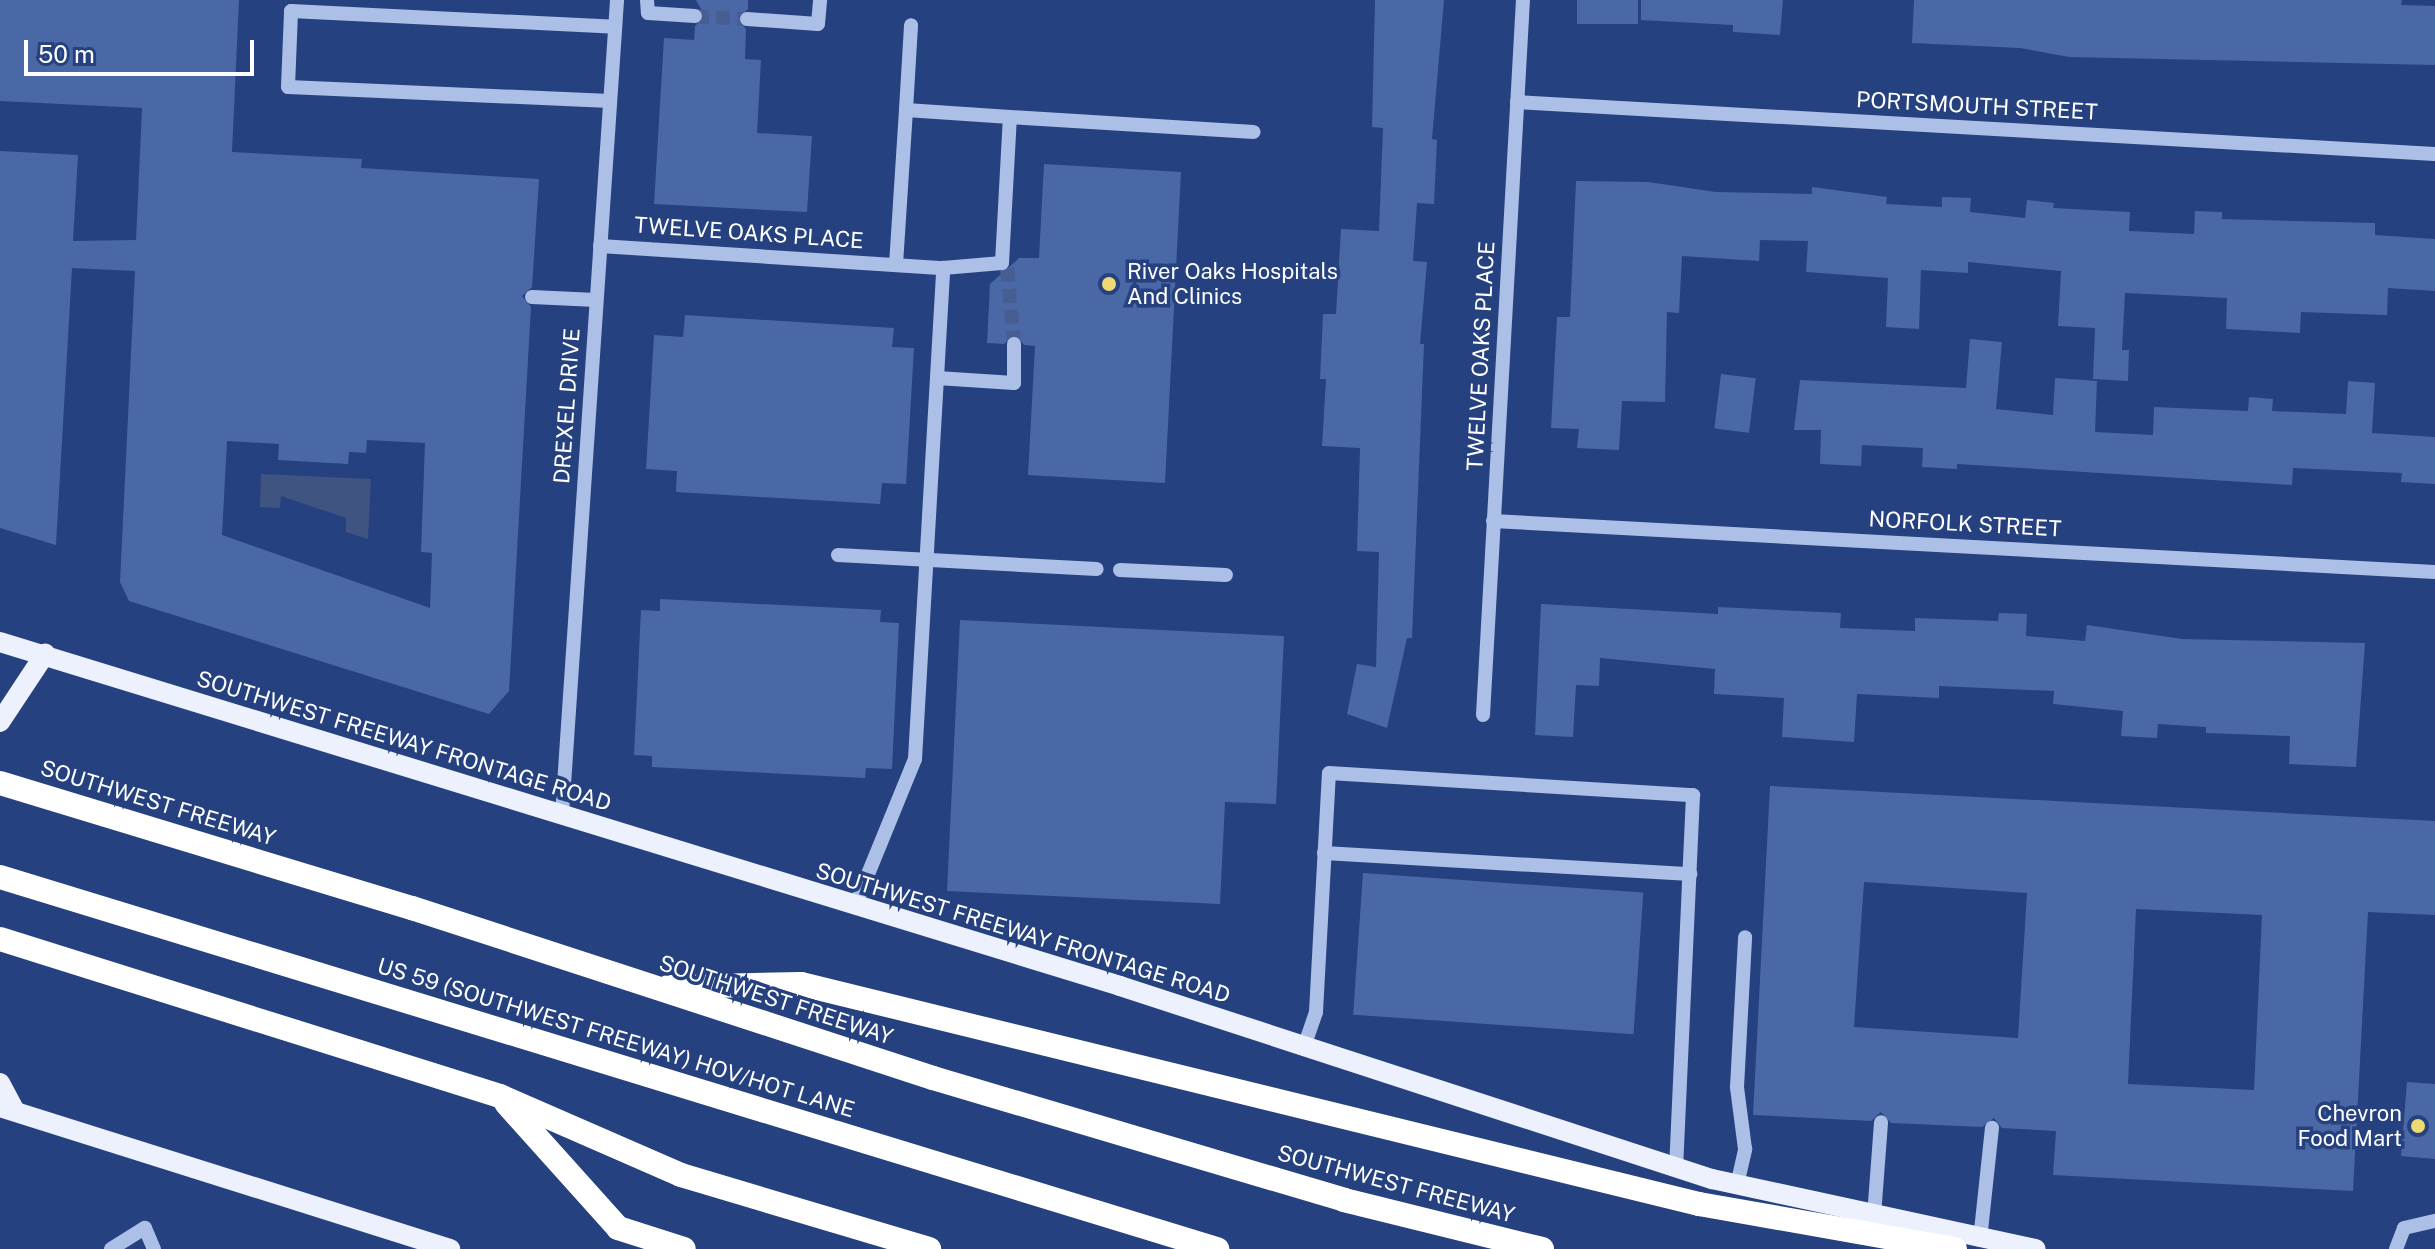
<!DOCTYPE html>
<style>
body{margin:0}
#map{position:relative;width:2435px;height:1249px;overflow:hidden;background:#26417f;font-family:"Public Sans",sans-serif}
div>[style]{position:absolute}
.water>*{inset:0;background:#405481}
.building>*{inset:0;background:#4a68a5;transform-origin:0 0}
.minor-tunnel>*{height:14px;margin-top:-7px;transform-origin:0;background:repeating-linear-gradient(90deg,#475e92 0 14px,transparent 0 21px)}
.minor>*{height:14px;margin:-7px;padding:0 7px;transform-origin:7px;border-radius:7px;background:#acbfe6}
.major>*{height:20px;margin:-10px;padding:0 10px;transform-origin:10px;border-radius:10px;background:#edf1fd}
.highway>*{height:24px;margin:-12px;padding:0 12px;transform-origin:12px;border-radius:12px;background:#fff}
.dots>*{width:22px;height:22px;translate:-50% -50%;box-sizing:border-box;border:4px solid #26417f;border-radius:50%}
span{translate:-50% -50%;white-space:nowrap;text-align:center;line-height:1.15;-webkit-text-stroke:7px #26417f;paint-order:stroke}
.street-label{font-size:22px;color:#fff}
.poi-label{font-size:22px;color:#fff}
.left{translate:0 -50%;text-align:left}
.right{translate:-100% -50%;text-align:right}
.scale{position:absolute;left:24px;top:40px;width:230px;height:36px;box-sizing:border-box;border:4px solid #fff;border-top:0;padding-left:10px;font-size:24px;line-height:28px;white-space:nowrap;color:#fff;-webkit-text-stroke:6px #26417f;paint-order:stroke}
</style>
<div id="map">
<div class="water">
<i style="clip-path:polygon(261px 474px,371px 479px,368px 539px,346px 532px,346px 518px,281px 496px,280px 508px,260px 507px)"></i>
</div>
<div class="building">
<i style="clip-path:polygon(evenodd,0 0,239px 0,232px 152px,362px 159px,361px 168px,539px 179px,532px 287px,522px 296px,531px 307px,509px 691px,489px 714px,129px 601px,120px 582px,135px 271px,72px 268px,56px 545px,0 528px,0 151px,78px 155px,73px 241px,136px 240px,142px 108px,0 101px,0 0,367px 440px,425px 443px,421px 552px,432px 553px,430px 608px,222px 535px,227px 441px,279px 444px,278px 460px,348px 464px,349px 452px,366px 453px,367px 440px)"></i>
<i style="clip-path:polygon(696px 0,748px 0,748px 9px,737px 19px,746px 29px,745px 59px,761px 60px,757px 133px,812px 136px,807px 212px,654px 204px,664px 38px,694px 40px,695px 26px,705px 16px)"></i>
<i style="clip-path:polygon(1375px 0,1444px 0,1432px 139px,1437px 140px,1434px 204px,1417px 203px,1413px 261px,1427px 262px,1420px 344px,1424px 344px,1412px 638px,1407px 638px,1387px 728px,1347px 714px,1357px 664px,1376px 667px,1379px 552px,1357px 551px,1360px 448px,1322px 446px,1326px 379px,1320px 379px,1323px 314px,1336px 314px,1341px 229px,1379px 231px,1383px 128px,1372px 127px)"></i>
<i style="left:1577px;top:0;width:61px;height:24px"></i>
<i style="clip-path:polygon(1641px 0,1783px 0,1780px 35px,1733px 32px,1733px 25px,1641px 20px)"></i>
<i style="clip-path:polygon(1914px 0,2402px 0,2401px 5px,2435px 6px,2435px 65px,2069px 57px,2020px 48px,1912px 43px)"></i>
<i style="clip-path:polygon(1044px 164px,1181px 172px,1165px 483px,1028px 475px,1035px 346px,1024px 345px,1015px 334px,1004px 344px,987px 343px,990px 284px,1019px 258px,1039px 258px)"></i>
<i style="clip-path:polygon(1576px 181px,1648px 182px,1716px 192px,1812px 194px,1812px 187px,1887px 197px,1886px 204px,1942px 207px,1942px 197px,1971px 198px,1970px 212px,2025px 218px,2027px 200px,2054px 203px,2053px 208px,2130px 212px,2129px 231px,2194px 234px,2195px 211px,2222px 212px,2222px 219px,2375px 223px,2375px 235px,2435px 239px,2435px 291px,2388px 288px,2387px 315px,2301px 312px,2300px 333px,2226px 329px,2227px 298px,2125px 293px,2122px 350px,2129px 350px,2128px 381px,2093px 379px,2095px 328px,2058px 326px,2061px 271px,1968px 262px,1968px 273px,1921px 270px,1919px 329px,1886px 327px,1888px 278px,1806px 272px,1808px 241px,1760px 240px,1759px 261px,1682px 256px,1679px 313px,1667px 312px,1665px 402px,1622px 401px,1619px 450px,1577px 448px,1579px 429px,1551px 428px,1557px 317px,1570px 317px)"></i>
<i style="clip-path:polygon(685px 315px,894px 328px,892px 347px,914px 348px,906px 484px,882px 483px,880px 504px,676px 492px,677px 471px,646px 469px,654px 335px,683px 337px)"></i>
<i style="clip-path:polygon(1970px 339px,2002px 342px,1996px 409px,2053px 415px,2055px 378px,2097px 381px,2095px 432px,2153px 435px,2154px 407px,2248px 411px,2249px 397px,2273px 399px,2272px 411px,2346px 414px,2348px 381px,2375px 383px,2372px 433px,2435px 437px,2435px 484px,2401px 482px,2402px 473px,2293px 468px,2292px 485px,1957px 464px,1957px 469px,1922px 467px,1923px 448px,1862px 445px,1861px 466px,1820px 464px,1821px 430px,1794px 430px,1800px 380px,1966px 388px)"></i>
<i style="left:1721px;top:374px;width:35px;height:55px;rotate:7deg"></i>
<i style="clip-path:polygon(660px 599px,881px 610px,880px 622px,899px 623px,892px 769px,866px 768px,865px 778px,652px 767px,652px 756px,634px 755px,641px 610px,660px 611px)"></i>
<i style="clip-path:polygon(1541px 604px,1718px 614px,1718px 607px,1841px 613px,1840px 628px,1915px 631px,1915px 618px,1998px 621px,1999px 613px,2027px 614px,2026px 636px,2085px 641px,2087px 625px,2182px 639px,2365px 643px,2356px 767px,2289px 764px,2290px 736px,2206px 733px,2206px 727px,2158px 724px,2157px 738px,2121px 736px,2123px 711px,2053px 704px,2054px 691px,1939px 686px,1939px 698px,1857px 694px,1854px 742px,1782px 737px,1784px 698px,1714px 694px,1715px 669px,1600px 658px,1599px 686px,1576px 685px,1573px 737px,1535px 735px)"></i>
<i style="clip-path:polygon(960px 620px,1284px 636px,1276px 804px,1225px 802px,1220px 904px,947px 891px)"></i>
<i style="clip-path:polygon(evenodd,1770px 786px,2435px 821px,2435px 915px,2368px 912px,2353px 1191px,2053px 1175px,2056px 1131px,2002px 1128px,1994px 1118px,1982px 1127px,1891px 1123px,1881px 1112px,1871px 1121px,1753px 1115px,1770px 786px,1864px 882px,2027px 893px,2018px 1038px,1854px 1027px,1864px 882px,1770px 786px,2136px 909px,2262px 915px,2254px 1090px,2128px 1084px,2136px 909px)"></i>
<i style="left:1363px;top:873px;width:281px;height:142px;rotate:4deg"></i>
<i style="clip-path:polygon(2407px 1082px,2435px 1084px,2435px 1159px,2401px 1156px)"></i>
</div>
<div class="minor-tunnel">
<i style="left:695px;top:16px;width:52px;rotate:3.3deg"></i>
<i style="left:1007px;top:268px;width:76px;rotate:84.7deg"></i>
</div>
<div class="minor">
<i style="left:647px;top:0;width:13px;rotate:86deg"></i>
<i style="left:648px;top:13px;width:47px;rotate:3.7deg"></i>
<i style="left:747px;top:19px;width:71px;rotate:4deg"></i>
<i style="left:818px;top:24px;width:24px;rotate:-85deg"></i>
<i style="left:610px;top:101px;width:322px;rotate:-177.5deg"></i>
<i style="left:288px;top:87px;width:76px;rotate:-87.7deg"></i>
<i style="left:291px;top:11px;width:324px;rotate:2.8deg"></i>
<i style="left:1517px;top:102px;width:919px;rotate:3.24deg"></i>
<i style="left:906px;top:110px;width:85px;rotate:-86.6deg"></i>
<i style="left:1010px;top:117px;width:244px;rotate:3.5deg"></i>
<i style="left:600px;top:246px;width:344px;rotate:3.7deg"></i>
<i style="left:943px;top:268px;width:59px;rotate:-4.8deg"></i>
<i style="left:1002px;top:263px;width:146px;rotate:-86.9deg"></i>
<i style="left:1010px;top:117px;width:104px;rotate:-176.1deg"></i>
<i style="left:906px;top:110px;width:154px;rotate:93.7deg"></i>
<i style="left:532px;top:297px;width:64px;rotate:2.7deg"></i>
<i style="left:937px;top:378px;width:77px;rotate:3.7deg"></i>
<i style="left:1014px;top:383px;width:39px;rotate:-90deg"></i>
<i style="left:1493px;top:521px;width:943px;rotate:3.1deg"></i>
<i style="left:838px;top:555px;width:259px;rotate:3.1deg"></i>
<i style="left:1120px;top:570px;width:106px;rotate:2.7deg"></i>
<i style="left:1483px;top:715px;width:716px;rotate:-86.8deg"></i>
<i style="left:562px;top:814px;width:816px;rotate:-86.13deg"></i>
<i style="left:1324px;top:853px;width:367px;rotate:3.3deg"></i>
<i style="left:855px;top:906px;width:159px;rotate:-67.8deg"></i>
<i style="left:915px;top:759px;width:492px;rotate:-86.7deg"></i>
<i style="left:1304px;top:1047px;width:37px;rotate:-71deg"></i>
<i style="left:1316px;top:1012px;width:239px;rotate:-86.9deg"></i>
<i style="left:1329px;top:773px;width:365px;rotate:3.5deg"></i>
<i style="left:1693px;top:795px;width:373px;rotate:92.6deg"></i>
<i style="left:1737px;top:1185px;width:37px;rotate:-77deg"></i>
<i style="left:1745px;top:1149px;width:63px;rotate:-97.4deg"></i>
<i style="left:1737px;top:1087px;width:150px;rotate:-86.9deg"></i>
<i style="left:1874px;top:1216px;width:94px;rotate:-85.7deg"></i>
<i style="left:1980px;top:1240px;width:113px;rotate:-83.9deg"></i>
<i style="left:111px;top:1249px;width:40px;rotate:-32deg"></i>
<i style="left:145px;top:1228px;width:23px;rotate:67deg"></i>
<i style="left:2396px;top:1249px;width:22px;rotate:-69deg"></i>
<i style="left:2404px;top:1228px;width:32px;rotate:-13deg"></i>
</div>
<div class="major">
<i style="left:0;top:642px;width:1172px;rotate:17.07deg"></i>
<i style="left:1120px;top:986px;width:623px;rotate:18.06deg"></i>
<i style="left:1712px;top:1179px;width:331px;rotate:12.2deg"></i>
<i style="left:0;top:722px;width:82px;rotate:-56.5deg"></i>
<i style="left:0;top:1083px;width:32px;rotate:62deg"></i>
<i style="left:0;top:1107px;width:472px;rotate:17.5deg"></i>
</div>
<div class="highway">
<i style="left:0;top:783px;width:431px;rotate:16.9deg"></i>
<i style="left:412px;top:908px;width:548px;rotate:18.07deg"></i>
<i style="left:933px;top:1078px;width:429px;rotate:16.5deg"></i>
<i style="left:1344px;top:1200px;width:204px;rotate:13.9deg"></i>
<i style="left:0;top:877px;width:1273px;rotate:17deg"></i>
<i style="left:0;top:939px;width:524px;rotate:17.43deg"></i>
<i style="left:500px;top:1096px;width:197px;rotate:23.6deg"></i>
<i style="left:681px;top:1175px;width:259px;rotate:16.6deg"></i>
<i style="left:668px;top:987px;width:133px;rotate:-1.3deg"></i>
<i style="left:801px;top:984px;width:925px;rotate:13.77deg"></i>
<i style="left:1699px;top:1204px;width:260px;rotate:10deg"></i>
<i style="left:506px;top:1103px;width:168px;rotate:48.1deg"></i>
<i style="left:618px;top:1228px;width:69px;rotate:17.7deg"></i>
</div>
<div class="dots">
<i style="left:1109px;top:284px;background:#efda71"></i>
<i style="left:2418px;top:1126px;background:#efda71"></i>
</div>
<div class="street-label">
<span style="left:1977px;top:106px;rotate:3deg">PORTSMOUTH STREET</span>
<span style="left:749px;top:233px;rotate:4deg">TWELVE OAKS PLACE</span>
<span style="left:1481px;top:356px;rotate:-87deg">TWELVE OAKS PLACE</span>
<span style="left:567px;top:406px;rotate:-86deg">DREXEL DRIVE</span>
<span style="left:1965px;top:524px;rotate:3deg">NORFOLK STREET</span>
<span style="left:404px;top:741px;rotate:17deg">SOUTHWEST FREEWAY FRONTAGE ROAD</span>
<span style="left:158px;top:803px;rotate:17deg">SOUTHWEST FREEWAY</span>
<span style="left:1023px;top:933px;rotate:17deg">SOUTHWEST FREEWAY FRONTAGE ROAD</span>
<span style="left:776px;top:1000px;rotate:18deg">SOUTHWEST FREEWAY</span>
<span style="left:616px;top:1038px;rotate:17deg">US 59 (SOUTHWEST FREEWAY) HOV/HOT LANE</span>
<span style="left:1396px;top:1184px;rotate:15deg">SOUTHWEST FREEWAY</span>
</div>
<div class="poi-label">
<span class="left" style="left:1127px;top:284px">River Oaks Hospitals<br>And Clinics</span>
<span class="right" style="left:2402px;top:1126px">Chevron<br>Food Mart</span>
</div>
<div class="scale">50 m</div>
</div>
